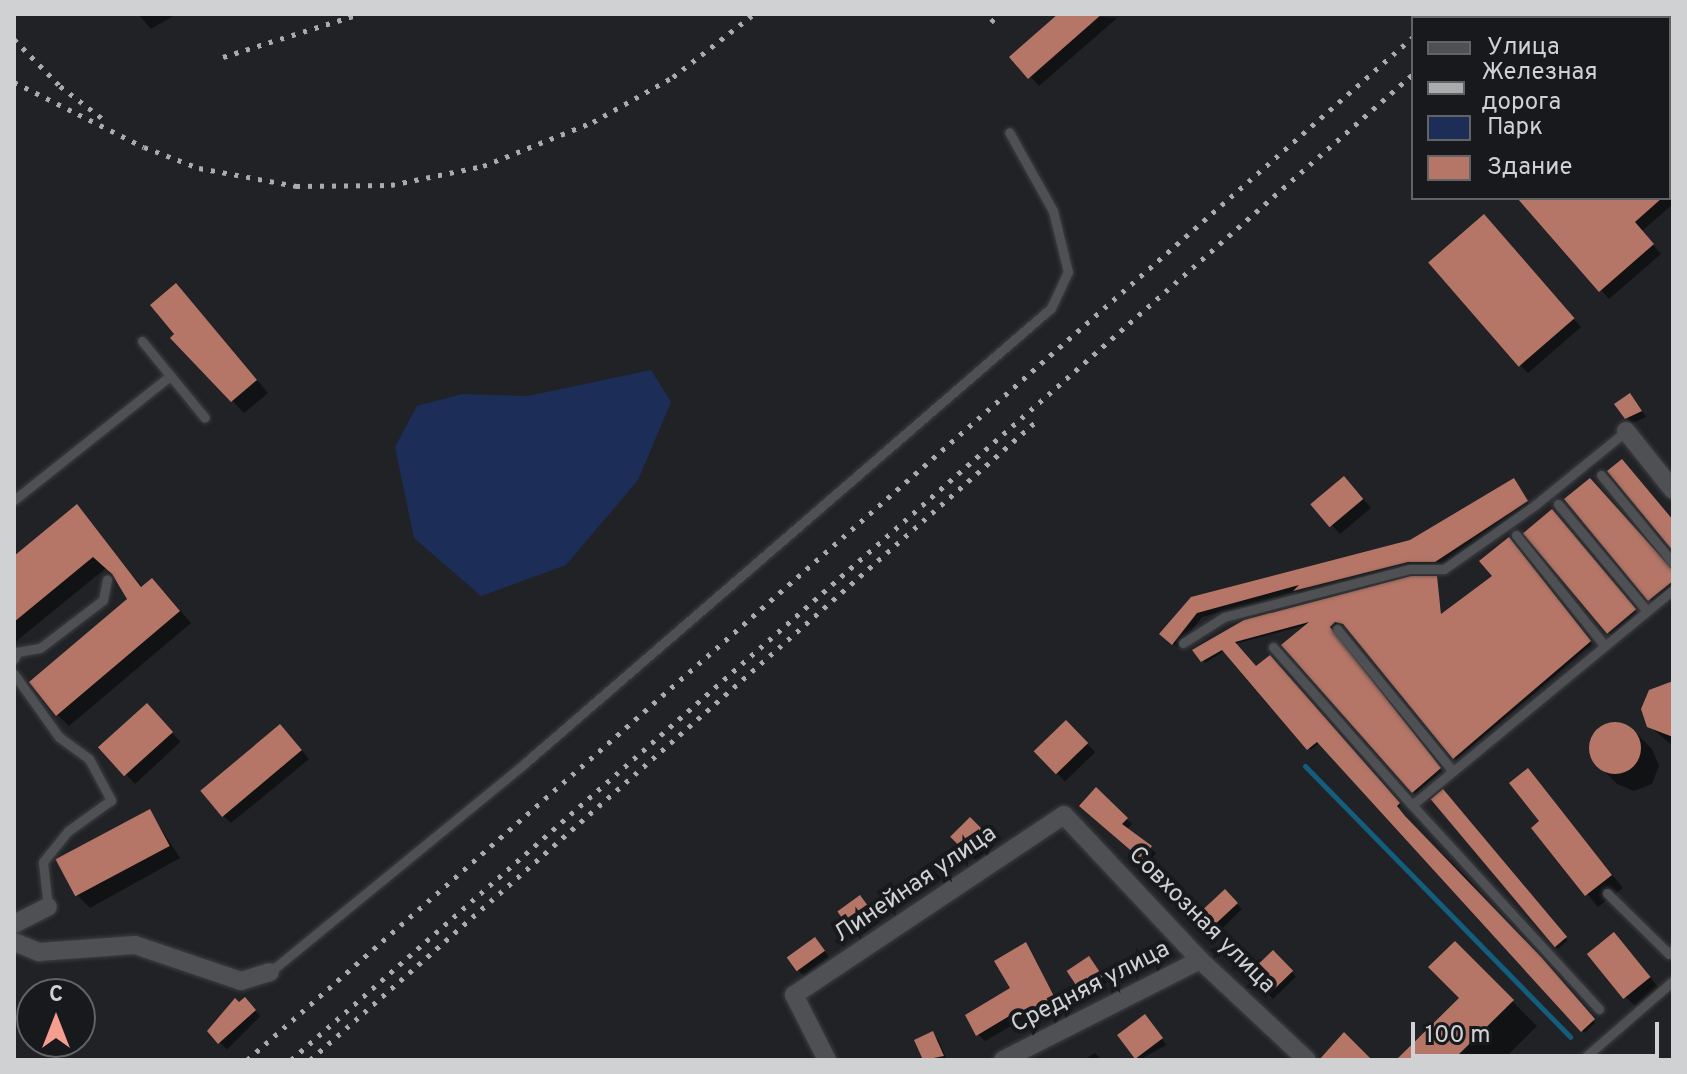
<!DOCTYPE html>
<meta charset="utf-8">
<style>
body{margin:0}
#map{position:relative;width:1687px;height:1074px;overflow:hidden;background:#202225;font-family:Overpass,sans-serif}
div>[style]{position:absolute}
.green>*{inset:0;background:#1c2d57}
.shadow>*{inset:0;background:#0007;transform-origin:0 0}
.stream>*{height:5px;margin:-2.5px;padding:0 2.5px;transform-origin:2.5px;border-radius:2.5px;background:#145d7c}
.building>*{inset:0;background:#b67667;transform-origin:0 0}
.round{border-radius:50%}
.roads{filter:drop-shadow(0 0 2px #3d3e41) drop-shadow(0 0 2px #3d3e41)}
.service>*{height:9px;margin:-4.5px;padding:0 4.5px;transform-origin:4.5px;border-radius:4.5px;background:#4e5053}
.minor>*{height:18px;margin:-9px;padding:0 9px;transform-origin:9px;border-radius:9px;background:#4e5053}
.rail>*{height:5px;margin-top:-2.5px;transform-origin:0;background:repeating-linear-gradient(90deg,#aaabad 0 4px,transparent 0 12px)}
span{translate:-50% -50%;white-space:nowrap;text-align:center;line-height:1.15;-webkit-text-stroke:8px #17191c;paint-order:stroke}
.street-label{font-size:24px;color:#d0d1d3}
.frame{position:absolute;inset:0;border:16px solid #d0d1d3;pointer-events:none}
.legend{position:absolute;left:1411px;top:16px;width:260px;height:184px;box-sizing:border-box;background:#17191c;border:2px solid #616365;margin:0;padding:10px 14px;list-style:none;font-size:24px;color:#d0d1d3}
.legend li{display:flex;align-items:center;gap:16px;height:40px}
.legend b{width:40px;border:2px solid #616365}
.north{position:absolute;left:16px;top:978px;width:80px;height:80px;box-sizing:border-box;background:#17191c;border:2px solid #616365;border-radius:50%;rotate:0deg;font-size:22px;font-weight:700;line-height:32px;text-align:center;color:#d0d1d3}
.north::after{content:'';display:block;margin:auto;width:28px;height:36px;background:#f59d8f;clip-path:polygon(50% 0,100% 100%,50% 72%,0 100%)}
.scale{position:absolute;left:1411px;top:1022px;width:248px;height:36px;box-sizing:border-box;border:4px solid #d0d1d3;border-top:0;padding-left:10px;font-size:24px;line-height:28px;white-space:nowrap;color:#d0d1d3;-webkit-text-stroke:6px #17191c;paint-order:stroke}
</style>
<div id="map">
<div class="green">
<i style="clip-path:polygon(651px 370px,671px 402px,638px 480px,566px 565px,481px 596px,414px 538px,395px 447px,417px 406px,462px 394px,528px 396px)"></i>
</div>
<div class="shadow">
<i style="clip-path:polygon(138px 14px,175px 14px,175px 15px,151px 29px)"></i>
<i style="clip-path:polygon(1061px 14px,1117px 18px,1039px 86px,1012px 57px)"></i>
<i style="clip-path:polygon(1673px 64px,1673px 204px,1642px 231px,1661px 254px,1609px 299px,1520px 198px,1669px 198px)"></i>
<i style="clip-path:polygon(1492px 226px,1581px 327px,1528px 373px,1519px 364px)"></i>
<i style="clip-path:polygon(188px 298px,268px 393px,244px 413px,173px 338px)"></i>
<i style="clip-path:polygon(1635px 401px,1646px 417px,1632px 423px,1626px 418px)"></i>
<i style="clip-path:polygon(1513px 480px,1531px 507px,1441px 564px,1414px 566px,1300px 596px,1296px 592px,1202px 617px,1178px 648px,1162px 633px,1192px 599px,1410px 542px)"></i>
<i style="clip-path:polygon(1591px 480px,1673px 571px,1673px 585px,1652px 601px,1567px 500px)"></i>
<i style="clip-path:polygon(1353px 487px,1371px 508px,1340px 534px,1314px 505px)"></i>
<i style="clip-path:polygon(77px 507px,143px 588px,164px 592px,191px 623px,69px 726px,58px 715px,130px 599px,106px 568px,14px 643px,14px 558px)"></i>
<i style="left:1552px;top:512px;width:132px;height:34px;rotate:50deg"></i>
<i style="clip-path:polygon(1509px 540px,1592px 644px,1456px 760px,1347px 626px,1338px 623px,1330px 630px,1442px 771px,1415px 794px,1284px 645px,1310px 624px,1235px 644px,1256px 669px,1270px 658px,1401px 806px,1397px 809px,1407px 820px,1465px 876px,1595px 1023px,1584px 1033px,1320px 742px,1311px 750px,1225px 651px,1205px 663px,1195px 650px,1436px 578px,1442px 616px,1494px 577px)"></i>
<i style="clip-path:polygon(1673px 687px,1673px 746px,1649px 726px)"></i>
<i style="left:147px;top:706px;width:49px;height:62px;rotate:47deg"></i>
<i style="left:1066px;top:722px;width:42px;height:42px;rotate:46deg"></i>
<i style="clip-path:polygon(1615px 723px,1633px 730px,1652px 749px,1659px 766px,1652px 784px,1634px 791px,1617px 784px,1598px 765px,1591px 748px,1598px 730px)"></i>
<i style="clip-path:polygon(289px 735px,309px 759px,231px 823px,222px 815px)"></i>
<i style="clip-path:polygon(1528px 771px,1623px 888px,1598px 907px,1534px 828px,1542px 822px)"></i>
<i style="clip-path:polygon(1096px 790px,1132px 824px,1126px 830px,1156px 853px,1148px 864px,1087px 811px)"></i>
<i style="left:1443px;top:792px;width:194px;height:13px;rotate:50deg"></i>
<i style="clip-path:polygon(150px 812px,180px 858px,90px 908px,78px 896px)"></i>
<i style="left:970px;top:820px;width:35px;height:24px;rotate:46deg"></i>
<i style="left:929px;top:865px;width:18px;height:12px;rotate:47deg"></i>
<i style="left:1225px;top:892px;width:24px;height:40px;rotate:45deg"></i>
<i style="clip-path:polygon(865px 903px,879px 922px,860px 936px,840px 913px)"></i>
<i style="clip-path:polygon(1622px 943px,1658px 987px,1635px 1006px,1626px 997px)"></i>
<i style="clip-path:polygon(1025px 944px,1061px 1007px,1033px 1020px,1028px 1016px,985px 1041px,978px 1034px,1013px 989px)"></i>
<i style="clip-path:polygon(1455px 944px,1537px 1026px,1503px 1060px,1399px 1060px,1462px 998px)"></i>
<i style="clip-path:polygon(820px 945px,829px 957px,804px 976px,798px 970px)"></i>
<i style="left:1273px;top:953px;width:33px;height:32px;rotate:46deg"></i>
<i style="clip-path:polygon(1089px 958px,1107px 983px,1087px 996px,1081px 990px)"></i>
<i style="left:244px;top:1000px;width:23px;height:47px;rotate:45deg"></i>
<i style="clip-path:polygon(1151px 1022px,1166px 1045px,1139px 1060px,1120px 1035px)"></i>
<i style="clip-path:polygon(932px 1033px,938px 1039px,947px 1060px,925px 1060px,916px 1041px)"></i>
<i style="clip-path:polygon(1095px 1053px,1102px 1060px,1083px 1060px)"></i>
</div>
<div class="stream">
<i style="left:1305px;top:766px;width:379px;rotate:45.6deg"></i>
</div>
<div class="building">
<i style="clip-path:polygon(1058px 14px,1102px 14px,1028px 79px,1009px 57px)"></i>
<i style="clip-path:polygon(1517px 198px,1662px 198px,1635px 222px,1654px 244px,1599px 292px)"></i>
<i style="left:1484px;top:214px;width:138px;height:74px;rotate:49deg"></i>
<i style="clip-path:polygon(176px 283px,257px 380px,231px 402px,170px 338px,174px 334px,150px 305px)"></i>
<i style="clip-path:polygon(1630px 393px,1642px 411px,1625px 419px,1614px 404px)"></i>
<i style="clip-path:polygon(1622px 459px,1673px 520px,1673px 551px,1607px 471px)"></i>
<i style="left:1344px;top:476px;width:30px;height:44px;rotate:50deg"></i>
<i style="clip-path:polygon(1514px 478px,1528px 501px,1435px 562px,1408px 562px,1293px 591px,1299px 585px,1197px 613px,1172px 645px,1159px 634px,1191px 597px,1410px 540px)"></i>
<i style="clip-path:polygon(1590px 478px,1673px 570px,1673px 581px,1648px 601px,1564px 499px)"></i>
<i style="clip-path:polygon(77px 504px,141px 587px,152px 578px,180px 611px,56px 716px,29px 682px,127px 599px,112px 574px,93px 557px,14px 622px,14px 556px)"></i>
<i style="left:1552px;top:509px;width:131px;height:38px;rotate:50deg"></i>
<i style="clip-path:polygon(1509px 537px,1591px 641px,1453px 759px,1343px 624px,1335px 622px,1330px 627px,1441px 768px,1412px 793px,1281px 645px,1309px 622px,1235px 642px,1256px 666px,1270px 655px,1400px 803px,1397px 806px,1405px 816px,1542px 958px,1595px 1019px,1581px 1032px,1317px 742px,1307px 750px,1222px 650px,1201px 662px,1192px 650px,1244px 620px,1411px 576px,1437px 576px,1441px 614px,1492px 576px,1479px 561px)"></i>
<i style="clip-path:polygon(1673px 681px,1673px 737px,1647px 727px,1641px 709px,1649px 690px)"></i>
<i style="left:147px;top:703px;width:39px;height:66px;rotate:48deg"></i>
<i style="left:1066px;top:720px;width:32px;height:45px;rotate:46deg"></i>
<i class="round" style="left:1589px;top:722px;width:52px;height:52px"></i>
<i style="left:280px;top:724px;width:34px;height:104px;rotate:50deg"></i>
<i style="clip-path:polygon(1528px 768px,1612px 875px,1585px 896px,1531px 828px,1539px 821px,1509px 783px)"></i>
<i style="clip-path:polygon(1096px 787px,1128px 818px,1122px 824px,1152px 846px,1142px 860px,1079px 806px)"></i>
<i style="left:1443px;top:789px;width:193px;height:16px;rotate:50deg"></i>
<i style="left:150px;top:809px;width:42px;height:107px;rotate:62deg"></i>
<i style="left:970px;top:817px;width:30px;height:28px;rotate:45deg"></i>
<i style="left:1225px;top:889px;width:19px;height:44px;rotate:47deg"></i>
<i style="left:860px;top:895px;width:26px;height:28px;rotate:54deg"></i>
<i style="left:1614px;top:932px;width:58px;height:35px;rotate:51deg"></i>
<i style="left:815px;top:937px;width:17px;height:35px;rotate:54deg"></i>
<i style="clip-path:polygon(1455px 941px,1514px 1000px,1453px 1060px,1396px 1060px,1459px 998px,1428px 967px)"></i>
<i style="clip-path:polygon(1026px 942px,1056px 1000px,1024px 1015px,1021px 1009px,976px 1036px,965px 1015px,1010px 988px,994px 961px)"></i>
<i style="left:1273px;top:950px;width:29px;height:36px;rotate:46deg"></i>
<i style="left:1089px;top:956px;width:25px;height:27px;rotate:56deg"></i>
<i style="clip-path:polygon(245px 997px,256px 1010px,218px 1044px,207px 1031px,235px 998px,239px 1002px)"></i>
<i style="left:1145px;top:1014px;width:30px;height:35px;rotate:53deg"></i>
<i style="clip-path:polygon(933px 1031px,944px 1056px,923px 1060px,914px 1040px)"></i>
<i style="clip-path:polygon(1344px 1032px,1372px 1060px,1319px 1060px)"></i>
</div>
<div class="roads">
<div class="service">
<i style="left:142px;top:341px;width:99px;rotate:50.7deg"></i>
<i style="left:1601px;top:475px;width:114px;rotate:50.7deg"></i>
<i style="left:14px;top:500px;width:199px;rotate:-38.5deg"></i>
<i style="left:1558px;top:504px;width:139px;rotate:50.2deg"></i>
<i style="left:1516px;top:535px;width:142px;rotate:51.3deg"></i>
<i style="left:1337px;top:629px;width:183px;rotate:50.8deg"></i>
<i style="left:1183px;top:643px;width:49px;rotate:-32.4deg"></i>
<i style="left:1224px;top:617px;width:192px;rotate:-14.5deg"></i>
<i style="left:1410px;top:569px;width:34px"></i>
<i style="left:1444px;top:569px;width:111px;rotate:-35.1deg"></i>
<i style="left:1535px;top:505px;width:117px;rotate:-39.1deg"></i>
<i style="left:1273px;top:647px;width:210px;rotate:48.7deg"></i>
<i style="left:14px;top:659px;width:8px;rotate:-67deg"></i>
<i style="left:17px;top:652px;width:23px;rotate:-10deg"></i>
<i style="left:40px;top:648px;width:79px;rotate:-37.3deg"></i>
<i style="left:103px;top:600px;width:21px;rotate:-79deg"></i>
<i style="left:14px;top:674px;width:77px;rotate:54.5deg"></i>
<i style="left:59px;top:737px;width:37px;rotate:36deg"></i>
<i style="left:89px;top:759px;width:47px;rotate:61.8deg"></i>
<i style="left:111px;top:800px;width:53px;rotate:144.2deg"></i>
<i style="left:68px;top:831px;width:40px;rotate:129deg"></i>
<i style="left:43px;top:862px;width:45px;rotate:83.7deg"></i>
<i style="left:1607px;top:893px;width:87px;rotate:44.5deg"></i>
<i style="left:1669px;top:954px;width:6px;rotate:-45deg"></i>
<i style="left:270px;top:972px;width:330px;rotate:-39.3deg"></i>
<i style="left:525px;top:763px;width:695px;rotate:-40.86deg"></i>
<i style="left:1051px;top:308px;width:40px;rotate:-65deg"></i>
<i style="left:1068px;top:272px;width:63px;rotate:-103.8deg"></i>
<i style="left:1053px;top:211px;width:90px;rotate:-119.1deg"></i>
<i style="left:1599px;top:1009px;width:277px;rotate:-132.5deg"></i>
<i style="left:1412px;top:805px;width:338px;rotate:-39.5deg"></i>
<i style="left:1582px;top:1060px;width:121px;rotate:-41deg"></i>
</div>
<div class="minor">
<i style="left:1626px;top:431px;width:75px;rotate:51.5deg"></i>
<i style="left:14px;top:924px;width:38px;rotate:-27deg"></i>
<i style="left:14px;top:942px;width:27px;rotate:22deg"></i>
<i style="left:39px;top:952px;width:96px;rotate:-4.2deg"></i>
<i style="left:135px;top:945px;width:112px;rotate:18.8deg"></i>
<i style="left:241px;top:981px;width:30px;rotate:-17deg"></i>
<i style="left:827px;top:1060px;width:73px;rotate:-116.9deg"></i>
<i style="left:794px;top:995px;width:324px;rotate:-33.7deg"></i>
<i style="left:1064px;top:815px;width:199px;rotate:46.8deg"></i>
<i style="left:1200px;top:960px;width:146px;rotate:43.1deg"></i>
<i style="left:1003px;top:1060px;width:221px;rotate:-26.9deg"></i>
</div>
</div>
<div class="rail">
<i style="left:1434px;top:18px;width:6px;rotate:-39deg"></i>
<i style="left:1477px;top:18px;width:6px;rotate:-45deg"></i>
<i style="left:1494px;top:18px;width:6px;rotate:-45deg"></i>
<i style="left:991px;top:22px;width:12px;rotate:-42deg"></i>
<i style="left:14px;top:39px;width:66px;rotate:45.6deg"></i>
<i style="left:60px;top:86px;width:54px;rotate:37.5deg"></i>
<i style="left:223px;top:57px;width:143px;rotate:-17.5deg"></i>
<i style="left:14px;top:82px;width:145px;rotate:26.6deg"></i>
<i style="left:144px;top:147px;width:59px;rotate:20.9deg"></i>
<i style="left:199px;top:168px;width:99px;rotate:10.5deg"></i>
<i style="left:296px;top:186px;width:95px;rotate:-0.6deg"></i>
<i style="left:391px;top:185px;width:94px;rotate:-11.7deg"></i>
<i style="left:483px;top:166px;width:118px;rotate:-21.8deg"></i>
<i style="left:593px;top:122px;width:92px;rotate:-29.4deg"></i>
<i style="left:673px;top:77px;width:103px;rotate:-37.9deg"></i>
<i style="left:247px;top:1060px;width:1551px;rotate:-41.26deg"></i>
<i style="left:291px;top:1060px;width:1494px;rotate:-41.31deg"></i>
<i style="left:310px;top:1060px;width:972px;rotate:-41.33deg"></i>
</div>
<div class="street-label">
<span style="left:916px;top:885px;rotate:-34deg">Линейная улица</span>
<span style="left:1201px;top:921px;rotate:45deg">Совхозная улица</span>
<span style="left:1091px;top:988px;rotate:-27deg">Средняя улица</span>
</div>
<div class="frame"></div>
<ul class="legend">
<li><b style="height:10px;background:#4e5053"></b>Улица</li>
<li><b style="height:10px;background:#aaabad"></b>Железная дорога</li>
<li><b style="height:22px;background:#1c2d57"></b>Парк</li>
<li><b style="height:22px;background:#b67667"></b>Здание</li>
</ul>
<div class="north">С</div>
<div class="scale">100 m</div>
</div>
